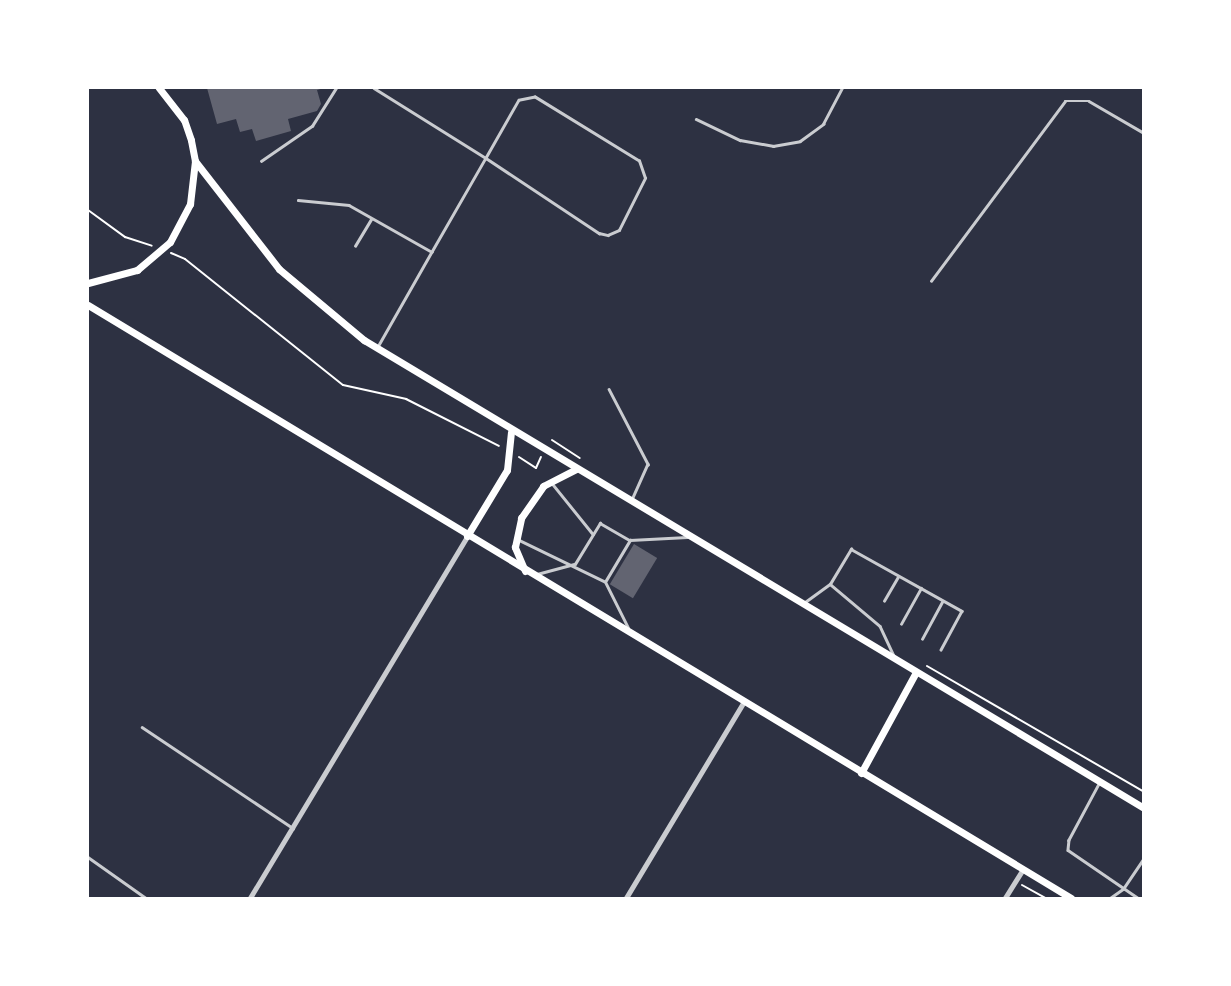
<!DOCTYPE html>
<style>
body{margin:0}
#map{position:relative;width:1231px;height:986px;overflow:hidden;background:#2d3142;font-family:Manrope,sans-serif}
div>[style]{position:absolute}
.building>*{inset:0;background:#626471;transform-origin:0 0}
.path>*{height:2px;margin:-1px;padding:0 1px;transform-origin:1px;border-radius:1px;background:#fff}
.service>*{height:2.5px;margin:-1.25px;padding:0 1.25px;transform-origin:1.25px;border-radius:1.25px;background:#caccd0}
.minor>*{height:4.5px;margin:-2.25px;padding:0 2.25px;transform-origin:2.25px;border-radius:2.25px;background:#caccd0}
.secondary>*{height:7px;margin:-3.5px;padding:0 3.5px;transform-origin:3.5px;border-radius:3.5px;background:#fff}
span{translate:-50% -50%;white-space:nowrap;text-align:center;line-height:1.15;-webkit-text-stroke:6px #fff;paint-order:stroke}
.frame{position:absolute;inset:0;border:89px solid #fff;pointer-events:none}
</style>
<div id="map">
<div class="building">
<i style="clip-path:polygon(207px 88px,324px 88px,317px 90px,321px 104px,317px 111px,288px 119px,291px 131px,256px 141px,252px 129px,240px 132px,236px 119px,217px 124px)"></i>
<i style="left:634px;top:544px;width:27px;height:47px;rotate:31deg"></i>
</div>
<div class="path">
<i style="left:88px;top:210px;width:46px;rotate:36.1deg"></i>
<i style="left:125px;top:237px;width:28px;rotate:18deg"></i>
<i style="left:171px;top:253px;width:15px;rotate:23deg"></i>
<i style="left:185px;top:259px;width:202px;rotate:38.6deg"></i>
<i style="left:343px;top:385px;width:65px;rotate:12.5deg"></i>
<i style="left:406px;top:399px;width:104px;rotate:26.8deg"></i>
<i style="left:552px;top:440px;width:33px;rotate:33deg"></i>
<i style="left:519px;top:457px;width:20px;rotate:33deg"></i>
<i style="left:536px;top:468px;width:12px;rotate:-66deg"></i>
<i style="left:927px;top:666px;width:251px;rotate:30.1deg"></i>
<i style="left:1022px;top:885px;width:26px;rotate:29deg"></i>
</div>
<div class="service">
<i style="left:374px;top:88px;width:132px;rotate:32deg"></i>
<i style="left:486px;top:158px;width:136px;rotate:33.6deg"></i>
<i style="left:599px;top:233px;width:9px;rotate:13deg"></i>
<i style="left:608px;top:235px;width:12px;rotate:-24deg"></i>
<i style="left:619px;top:230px;width:58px;rotate:-63.4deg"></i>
<i style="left:645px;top:178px;width:18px;rotate:-109deg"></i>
<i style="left:639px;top:161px;width:122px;rotate:-148.4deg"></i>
<i style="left:535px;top:97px;width:16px;rotate:169deg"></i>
<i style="left:519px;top:100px;width:67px;rotate:119.6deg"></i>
<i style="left:486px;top:158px;width:108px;rotate:119.9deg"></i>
<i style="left:432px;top:252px;width:109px;rotate:119.6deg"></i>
<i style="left:696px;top:119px;width:49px;rotate:25.5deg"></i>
<i style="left:740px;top:140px;width:34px;rotate:10deg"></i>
<i style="left:773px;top:146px;width:27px;rotate:-10deg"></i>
<i style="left:800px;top:141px;width:29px;rotate:-36deg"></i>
<i style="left:823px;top:124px;width:41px;rotate:-62.2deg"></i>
<i style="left:261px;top:161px;width:62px;rotate:-34.5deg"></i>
<i style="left:312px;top:126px;width:45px;rotate:-57.7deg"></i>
<i style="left:298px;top:200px;width:51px;rotate:5.6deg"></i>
<i style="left:349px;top:205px;width:95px;rotate:29.5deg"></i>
<i style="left:355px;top:246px;width:31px;rotate:-59deg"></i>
<i style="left:931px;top:281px;width:224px;rotate:-53.3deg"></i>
<i style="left:1065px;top:101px;width:24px"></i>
<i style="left:1089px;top:101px;width:64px;rotate:30.2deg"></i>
<i style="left:609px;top:389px;width:85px;rotate:62.5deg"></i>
<i style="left:648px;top:464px;width:39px;rotate:114deg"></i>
<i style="left:551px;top:482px;width:67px;rotate:51.1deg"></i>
<i style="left:519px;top:540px;width:94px;rotate:25.8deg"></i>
<i style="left:537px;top:574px;width:39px;rotate:-15deg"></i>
<i style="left:575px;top:564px;width:48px;rotate:-58.6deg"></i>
<i style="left:600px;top:523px;width:34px;rotate:30deg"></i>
<i style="left:830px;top:584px;width:41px;rotate:-59deg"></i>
<i style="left:851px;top:549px;width:127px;rotate:29.2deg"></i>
<i style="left:962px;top:611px;width:44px;rotate:118.3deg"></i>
<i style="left:884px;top:601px;width:28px;rotate:-60deg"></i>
<i style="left:805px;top:602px;width:31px;rotate:-36deg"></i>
<i style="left:830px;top:584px;width:65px;rotate:40deg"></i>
<i style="left:880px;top:626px;width:33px;rotate:65deg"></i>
<i style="left:901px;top:624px;width:41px;rotate:-60.9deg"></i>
<i style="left:628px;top:628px;width:51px;rotate:-116.6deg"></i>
<i style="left:605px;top:582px;width:49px;rotate:-59.2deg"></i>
<i style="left:630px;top:540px;width:57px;rotate:-3deg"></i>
<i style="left:922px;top:639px;width:42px;rotate:-61.6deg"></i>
<i style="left:142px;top:727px;width:182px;rotate:33.8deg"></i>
<i style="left:1099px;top:784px;width:64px;rotate:118.2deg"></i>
<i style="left:1069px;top:840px;width:10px;rotate:96deg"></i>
<i style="left:1068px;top:850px;width:85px;rotate:34.4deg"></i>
<i style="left:88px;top:857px;width:71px;rotate:35.3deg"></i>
<i style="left:1110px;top:898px;width:16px;rotate:-35deg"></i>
<i style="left:1123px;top:889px;width:37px;rotate:-56deg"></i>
</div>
<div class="minor">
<i style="left:250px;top:898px;width:421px;rotate:-59deg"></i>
<i style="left:626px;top:898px;width:229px;rotate:-59deg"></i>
<i style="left:1005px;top:898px;width:34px;rotate:-58deg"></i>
</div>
<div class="secondary">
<i style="left:195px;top:161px;width:137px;rotate:52.1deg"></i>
<i style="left:279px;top:269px;width:111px;rotate:39.9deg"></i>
<i style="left:364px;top:340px;width:910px;rotate:30.96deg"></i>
<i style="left:88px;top:283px;width:51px;rotate:-14.9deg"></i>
<i style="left:137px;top:270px;width:43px;rotate:-40.3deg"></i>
<i style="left:170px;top:242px;width:43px;rotate:-62.2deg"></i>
<i style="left:190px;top:204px;width:43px;rotate:-83.4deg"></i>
<i style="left:195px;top:161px;width:21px;rotate:-101deg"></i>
<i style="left:191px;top:140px;width:21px;rotate:-109deg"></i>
<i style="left:184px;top:120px;width:41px;rotate:-128deg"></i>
<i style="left:88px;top:305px;width:1148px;rotate:31.1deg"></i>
<i style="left:467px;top:536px;width:77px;rotate:-58.8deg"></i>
<i style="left:507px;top:470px;width:38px;rotate:-84deg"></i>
<i style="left:525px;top:571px;width:26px;rotate:-113deg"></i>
<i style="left:515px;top:547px;width:30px;rotate:-78deg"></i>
<i style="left:521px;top:518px;width:39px;rotate:-55deg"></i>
<i style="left:543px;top:486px;width:37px;rotate:-27deg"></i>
<i style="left:861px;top:773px;width:113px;rotate:-61.4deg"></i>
</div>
<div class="frame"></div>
</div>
